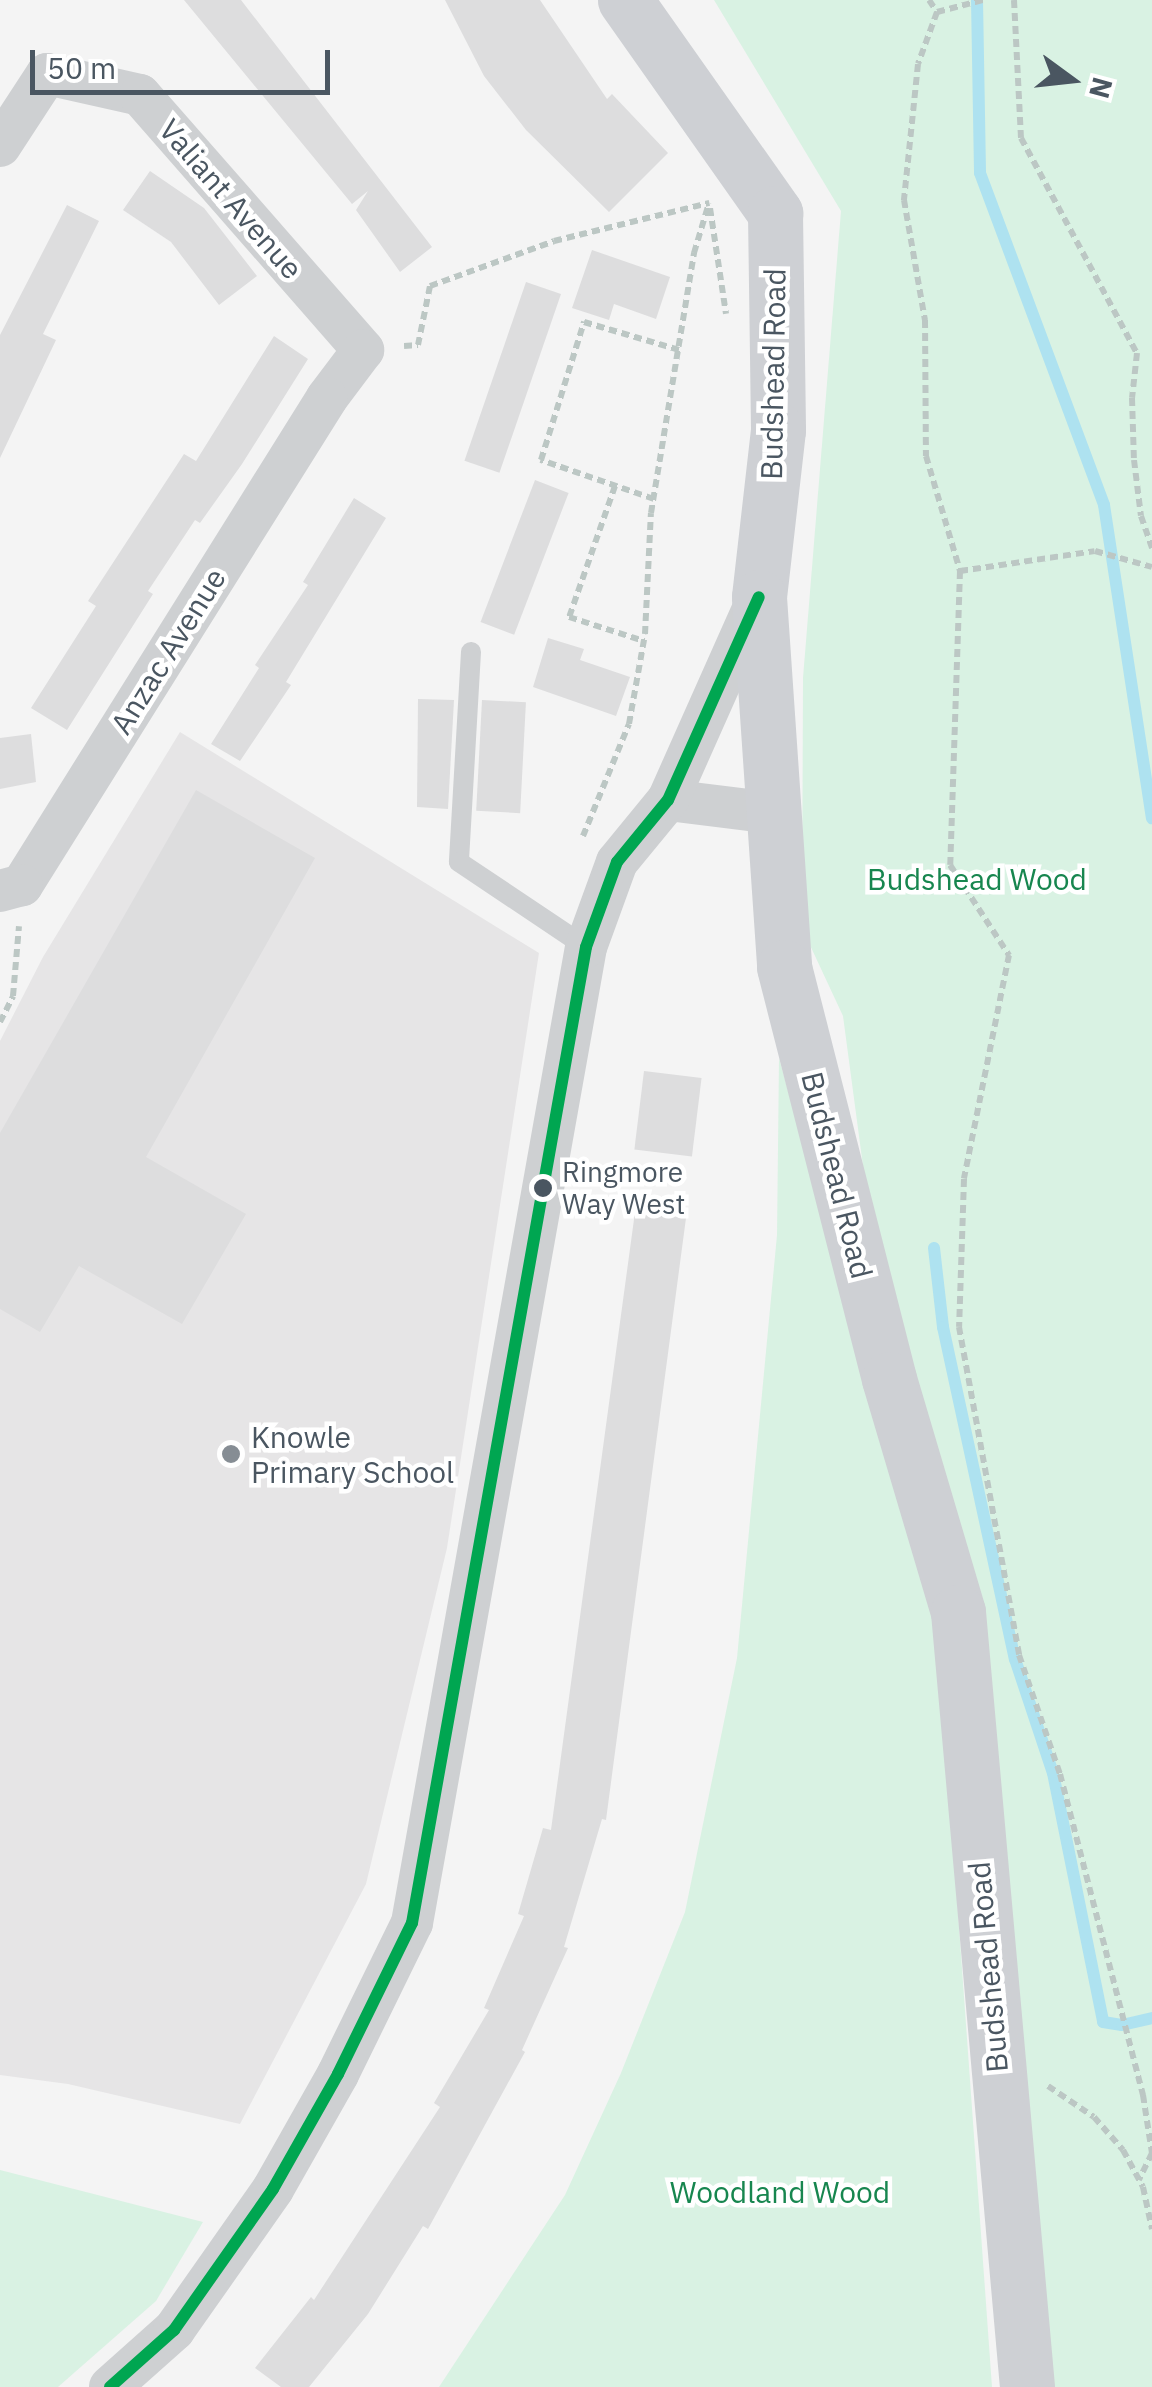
<!DOCTYPE html>
<style>
body{margin:0}
#map{position:relative;width:1152px;height:2387px;overflow:hidden;background:#f4f4f4;font-family:"IBM Plex Sans",sans-serif}
div>[style]{position:absolute}
.education>*{inset:0;background:#e6e5e6}
.green>*{inset:0;background:#d9f2e3}
.stream>*{height:12px;margin:-6px;padding:0 6px;transform-origin:6px;border-radius:6px;background:#aee2f0}
.building>*{inset:0;background:#ddddde;transform-origin:0 0}
.path>*{height:6px;margin-top:-3px;transform-origin:0;background:repeating-linear-gradient(90deg,#bcc7c4 0 8px,transparent 0 13px)}
.lane>*{height:20px;margin:-10px;padding:0 10px;transform-origin:10px;border-radius:10px;background:#ced0d2}
.street>*{height:42px;margin:-21px;padding:0 21px;transform-origin:21px;border-radius:21px;background:#ced0d2}
.secondary>*{height:55px;margin:-27.5px;padding:0 27.5px;transform-origin:27.5px;border-radius:27.5px;background:#ced0d4}
.bus-1>*{height:12px;margin:-6px;padding:0 6px;transform-origin:6px;border-radius:6px;background:#00a651}
.dots>*{width:28px;height:28px;translate:-50% -50%;box-sizing:border-box;border:5px solid #fff;border-radius:50%}
span{translate:-50% -50%;white-space:nowrap;text-align:center;line-height:1.15;-webkit-text-stroke:9px #fff;paint-order:stroke}
.bus-label{font-size:28px;color:#4a5661}
.left{translate:0 -50%;text-align:left}
.street-label{font-size:30px;color:#4a5661}
.park-label{font-size:30px;color:#17864f}
.poi-label{font-size:30px;color:#4a5661}
.north{position:absolute;left:1022px;top:30px;width:100px;height:100px;-webkit-text-stroke:8px #fff;paint-order:stroke;rotate:105deg;font-size:28px;font-weight:700;line-height:40px;text-align:center;color:#4a5661}
.north::after{content:'';display:block;margin:auto;width:35px;height:45px;background:#4a5661;clip-path:polygon(50% 0,100% 100%,50% 72%,0 100%)}
.scale{position:absolute;left:30px;top:50px;width:300px;height:45px;box-sizing:border-box;border:5px solid #4a5661;border-top:0;padding-left:12px;font-size:30px;line-height:35px;white-space:nowrap;color:#4a5661;-webkit-text-stroke:8px #fff;paint-order:stroke}
</style>
<div id="map">
<div class="education">
<i style="clip-path:polygon(180px 732px,539px 953px,447px 1548px,366px 1884px,240px 2124px,68px 2084px,0 2075px,0 1041px,43px 957px)"></i>
</div>
<div class="green">
<i style="clip-path:polygon(714px 0,1152px 0,1152px 2387px,1052px 2387px,881px 1301px,843px 1016px,802px 928px,803px 678px,841px 211px)"></i>
<i style="clip-path:polygon(779px 1058px,938px 1634px,992px 2387px,439px 2387px,565px 2195px,621px 2073px,685px 1912px,737px 1658px,777px 1235px)"></i>
<i style="clip-path:polygon(0 2170px,203px 2222px,156px 2301px,58px 2387px,0 2387px)"></i>
</div>
<div class="stream">
<i style="left:977px;top:0;width:173px;rotate:89deg"></i>
<i style="left:980px;top:173px;width:354px;rotate:69.5deg"></i>
<i style="left:1104px;top:505px;width:317px;rotate:81.3deg"></i>
<i style="left:934px;top:1248px;width:80px;rotate:83.5deg"></i>
<i style="left:943px;top:1327px;width:340px;rotate:77.8deg"></i>
<i style="left:1015px;top:1659px;width:120px;rotate:71.6deg"></i>
<i style="left:1053px;top:1773px;width:254px;rotate:78.6deg"></i>
<i style="left:1103px;top:2022px;width:19px;rotate:9deg"></i>
<i style="left:1122px;top:2025px;width:31px;rotate:-13deg"></i>
</div>
<div class="building">
<i style="clip-path:polygon(184px 0,241px 0,432px 247px,400px 272px,356px 210px,368px 191px,352px 204px)"></i>
<i style="clip-path:polygon(445px 0,540px 0,607px 99px,612px 94px,668px 153px,609px 212px,526px 130px,484px 76px)"></i>
<i style="clip-path:polygon(150px 171px,204px 208px,257px 276px,219px 305px,171px 242px,123px 210px)"></i>
<i style="clip-path:polygon(67px 205px,99px 221px,43px 334px,56px 340px,0 458px,0 335px)"></i>
<i style="clip-path:polygon(592px 250px,670px 277px,656px 319px,614px 304px,609px 320px,572px 308px)"></i>
<i style="left:526px;top:282px;width:37px;height:189px;rotate:19deg"></i>
<i style="clip-path:polygon(274px 336px,308px 359px,242px 464px,200px 523px,195px 520px,148px 591px,153px 594px,67px 730px,31px 708px,96px 606px,88px 601px,184px 454px,196px 461px)"></i>
<i style="left:535px;top:480px;width:36px;height:152px;rotate:21deg"></i>
<i style="clip-path:polygon(354px 498px,386px 518px,286px 682px,291px 685px,240px 761px,211px 744px,259px 668px,255px 665px,308px 585px,303px 582px)"></i>
<i style="clip-path:polygon(548px 638px,584px 649px,580px 660px,630px 677px,616px 716px,533px 687px)"></i>
<i style="clip-path:polygon(418px 699px,454px 700px,448px 809px,417px 807px)"></i>
<i style="left:482px;top:700px;width:44px;height:111px;rotate:3deg"></i>
<i style="clip-path:polygon(31px 734px,36px 782px,0 789px,0 738px)"></i>
<i style="clip-path:polygon(196px 790px,315px 858px,146px 1157px,246px 1214px,182px 1324px,79px 1266px,40px 1332px,0 1309px,0 1133px)"></i>
<i style="left:644px;top:1071px;width:58px;height:79px;rotate:7deg"></i>
<i style="clip-path:polygon(635px 1212px,686px 1218px,606px 1820px,602px 1819px,564px 1947px,568px 1948px,522px 2050px,525px 2052px,428px 2229px,423px 2226px,368px 2314px,309px 2387px,281px 2387px,255px 2368px,311px 2297px,314px 2300px,440px 2107px,434px 2103px,489px 2010px,484px 2008px,524px 1916px,518px 1914px,543px 1828px,551px 1830px)"></i>
</div>
<div class="path">
<i style="left:929px;top:0;width:14px;rotate:56deg"></i>
<i style="left:1014px;top:0;width:138px;rotate:87.1deg"></i>
<i style="left:1021px;top:138px;width:244px;rotate:61.7deg"></i>
<i style="left:1137px;top:353px;width:45px;rotate:96.3deg"></i>
<i style="left:1132px;top:398px;width:62px;rotate:88.2deg"></i>
<i style="left:1134px;top:460px;width:56px;rotate:82.9deg"></i>
<i style="left:1141px;top:516px;width:34px;rotate:71deg"></i>
<i style="left:937px;top:12px;width:55px;rotate:110.1deg"></i>
<i style="left:918px;top:64px;width:137px;rotate:95.9deg"></i>
<i style="left:904px;top:200px;width:122px;rotate:80.1deg"></i>
<i style="left:925px;top:320px;width:136px;rotate:89.6deg"></i>
<i style="left:926px;top:456px;width:120px;rotate:73.5deg"></i>
<i style="left:960px;top:571px;width:294px;rotate:91.9deg"></i>
<i style="left:950px;top:865px;width:108px;rotate:56.8deg"></i>
<i style="left:1009px;top:955px;width:228px;rotate:101.4deg"></i>
<i style="left:964px;top:1179px;width:148px;rotate:91.9deg"></i>
<i style="left:959px;top:1327px;width:333px;rotate:79.6deg"></i>
<i style="left:1019px;top:1655px;width:126px;rotate:71deg"></i>
<i style="left:1060px;top:1774px;width:332px;rotate:75.5deg"></i>
<i style="left:1143px;top:2095px;width:59px;rotate:81.2deg"></i>
<i style="left:1152px;top:2153px;width:30px;rotate:116deg"></i>
<i style="left:937px;top:12px;width:48px;rotate:-14.6deg"></i>
<i style="left:710px;top:208px;width:107px;rotate:81.4deg"></i>
<i style="left:404px;top:346px;width:14px;rotate:-4deg"></i>
<i style="left:418px;top:345px;width:60px;rotate:-78.5deg"></i>
<i style="left:430px;top:286px;width:132px;rotate:-19.9deg"></i>
<i style="left:554px;top:241px;width:160px;rotate:-13.8deg"></i>
<i style="left:615px;top:486px;width:139px;rotate:109.3deg"></i>
<i style="left:569px;top:617px;width:79px;rotate:17.7deg"></i>
<i style="left:654px;top:499px;width:120px;rotate:-161deg"></i>
<i style="left:541px;top:460px;width:145px;rotate:-72.7deg"></i>
<i style="left:584px;top:322px;width:99px;rotate:16.4deg"></i>
<i style="left:960px;top:571px;width:136px;rotate:-8.4deg"></i>
<i style="left:1095px;top:551px;width:59px;rotate:15.7deg"></i>
<i style="left:583px;top:836px;width:121px;rotate:-67.7deg"></i>
<i style="left:629px;top:724px;width:91px;rotate:-79.9deg"></i>
<i style="left:645px;top:634px;width:121px;rotate:-87.2deg"></i>
<i style="left:651px;top:513px;width:264px;rotate:-80.6deg"></i>
<i style="left:694px;top:253px;width:52px;rotate:-73.3deg"></i>
<i style="left:0;top:1022px;width:29px;rotate:-63deg"></i>
<i style="left:13px;top:996px;width:70px;rotate:-85.1deg"></i>
<i style="left:1048px;top:2086px;width:55px;rotate:34deg"></i>
<i style="left:1094px;top:2117px;width:44px;rotate:48.7deg"></i>
<i style="left:1123px;top:2150px;width:42px;rotate:61.6deg"></i>
<i style="left:1143px;top:2187px;width:43px;rotate:77.9deg"></i>
</div>
<div class="lane">
<i style="left:471px;top:652px;width:210px;rotate:93.3deg"></i>
<i style="left:459px;top:862px;width:153px;rotate:33.8deg"></i>
</div>
<div class="street">
<i style="left:0;top:146px;width:86px;rotate:-56.9deg"></i>
<i style="left:47px;top:74px;width:95px;rotate:12.7deg"></i>
<i style="left:140px;top:95px;width:339px;rotate:48.8deg"></i>
<i style="left:363px;top:350px;width:60px;rotate:126.9deg"></i>
<i style="left:327px;top:398px;width:575px;rotate:122.06deg"></i>
<i style="left:22px;top:885px;width:23px;rotate:165deg"></i>
<i style="left:668px;top:800px;width:107px;rotate:7deg"></i>
<i style="left:110px;top:2387px;width:86px;rotate:-41.7deg"></i>
<i style="left:174px;top:2330px;width:172px;rotate:-54.9deg"></i>
<i style="left:273px;top:2189px;width:132px;rotate:-60.5deg"></i>
<i style="left:338px;top:2074px;width:168px;rotate:-63.9deg"></i>
<i style="left:412px;top:1923px;width:991px;rotate:-79.89deg"></i>
<i style="left:586px;top:947px;width:90px;rotate:-70deg"></i>
<i style="left:617px;top:862px;width:80px;rotate:-50.6deg"></i>
<i style="left:668px;top:800px;width:221px;rotate:-66deg"></i>
</div>
<div class="secondary">
<i style="left:625px;top:0;width:261px;rotate:54.8deg"></i>
<i style="left:775px;top:213px;width:217px;rotate:89.2deg"></i>
<i style="left:778px;top:430px;width:168px;rotate:96.5deg"></i>
<i style="left:759px;top:597px;width:371px;rotate:86.1deg"></i>
<i style="left:784px;top:967px;width:425px;rotate:75.7deg"></i>
<i style="left:889px;top:1379px;width:243px;rotate:73.5deg"></i>
<i style="left:958px;top:1612px;width:778px;rotate:84.91deg"></i>
</div>
<div class="bus-1">
<i style="left:110px;top:2387px;width:86px;rotate:-41.7deg"></i>
<i style="left:174px;top:2330px;width:172px;rotate:-54.9deg"></i>
<i style="left:273px;top:2189px;width:132px;rotate:-60.5deg"></i>
<i style="left:338px;top:2074px;width:168px;rotate:-63.9deg"></i>
<i style="left:412px;top:1923px;width:991px;rotate:-79.89deg"></i>
<i style="left:586px;top:947px;width:90px;rotate:-70deg"></i>
<i style="left:617px;top:862px;width:80px;rotate:-50.6deg"></i>
<i style="left:668px;top:800px;width:222px;rotate:-65.9deg"></i>
</div>
<div class="dots">
<i style="left:543px;top:1188px;background:#4a5661"></i>
<i style="left:231px;top:1454px;background:#868d94"></i>
</div>
<div class="bus-label">
<span class="left" style="left:562px;top:1188px">Ringmore<br>Way West</span>
</div>
<div class="street-label">
<span style="left:231px;top:199px;rotate:49deg">Valiant Avenue</span>
<span style="left:773px;top:374px;rotate:-89deg">Budshead Road</span>
<span style="left:168px;top:651px;rotate:-58deg">Anzac Avenue</span>
<span style="left:837px;top:1175px;rotate:76deg">Budshead Road</span>
<span style="left:988px;top:1967px;rotate:-95deg">Budshead Road</span>
</div>
<div class="park-label">
<span style="left:977px;top:879px">Budshead Wood</span>
<span style="left:780px;top:2192px">Woodland Wood</span>
</div>
<div class="poi-label">
<span class="left" style="left:251px;top:1454px">Knowle<br>Primary School</span>
</div>
<div class="north">N</div>
<div class="scale">50 m</div>
</div>
